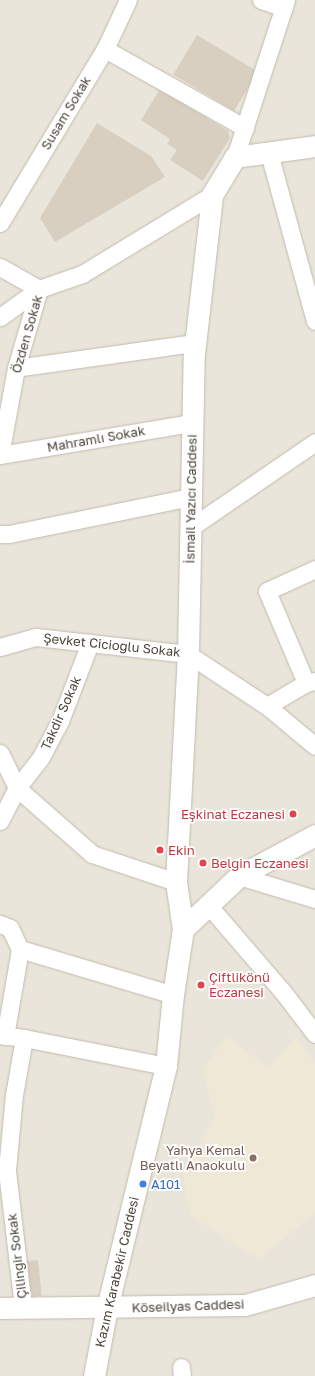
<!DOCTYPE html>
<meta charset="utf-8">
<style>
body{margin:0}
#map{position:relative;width:315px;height:1376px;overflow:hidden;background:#f6f3ec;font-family:"Golos Text",sans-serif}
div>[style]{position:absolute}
.residential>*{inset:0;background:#eae5da;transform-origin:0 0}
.education>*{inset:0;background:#efe8d6}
.building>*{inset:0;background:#d8cfc1;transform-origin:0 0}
.roads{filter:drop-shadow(0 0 1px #c2bbae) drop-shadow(0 0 1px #c2bbae)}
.minor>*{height:17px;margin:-8.5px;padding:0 8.5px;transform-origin:8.5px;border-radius:8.5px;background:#fff}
.tertiary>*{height:21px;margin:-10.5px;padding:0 10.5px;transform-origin:10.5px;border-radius:10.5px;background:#fff}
.dots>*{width:11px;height:11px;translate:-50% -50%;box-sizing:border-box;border:2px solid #fff;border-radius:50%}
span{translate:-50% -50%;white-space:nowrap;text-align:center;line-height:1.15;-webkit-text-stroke:3.5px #fff;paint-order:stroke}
.street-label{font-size:13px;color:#4b4439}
.health-label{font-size:13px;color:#be3a42}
.right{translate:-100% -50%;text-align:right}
.left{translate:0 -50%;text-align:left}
.education-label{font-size:13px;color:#785e54}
.shop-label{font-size:13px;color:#366cbe}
</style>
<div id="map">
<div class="residential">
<i style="left:0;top:0;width:315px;height:1376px"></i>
</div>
<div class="education">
<i style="clip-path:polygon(226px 1036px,268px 1068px,296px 1037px,315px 1064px,315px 1213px,258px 1259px,190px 1215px,183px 1174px,215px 1116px,203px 1070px)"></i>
</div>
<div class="building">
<i style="left:197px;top:35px;width:71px;height:46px;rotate:31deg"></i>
<i style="clip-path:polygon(160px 89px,228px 131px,230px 138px,203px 181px,170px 160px,177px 150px,167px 144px,170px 139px,141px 120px)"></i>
<i style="clip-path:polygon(97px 123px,151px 156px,165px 177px,55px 242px,40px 218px)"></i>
<i style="left:38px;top:1260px;width:36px;height:15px;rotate:84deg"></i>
</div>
<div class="roads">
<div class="minor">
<i style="left:261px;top:0;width:24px;rotate:19deg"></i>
<i style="left:105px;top:49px;width:161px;rotate:29.4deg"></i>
<i style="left:269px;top:153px;width:174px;rotate:74.7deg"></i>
<i style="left:235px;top:157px;width:165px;rotate:-72deg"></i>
<i style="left:0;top:223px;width:203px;rotate:-58.9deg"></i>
<i style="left:105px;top:49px;width:54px;rotate:-64.9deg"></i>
<i style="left:0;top:267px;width:45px;rotate:29.4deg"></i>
<i style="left:39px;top:289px;width:48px;rotate:144.3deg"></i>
<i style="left:16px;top:368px;width:181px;rotate:-8deg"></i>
<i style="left:0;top:455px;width:88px;rotate:-79.6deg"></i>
<i style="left:16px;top:368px;width:82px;rotate:-73.8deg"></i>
<i style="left:39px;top:289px;width:46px;rotate:-19.2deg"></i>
<i style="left:82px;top:274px;width:152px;rotate:-31.3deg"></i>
<i style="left:0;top:455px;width:195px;rotate:-9.5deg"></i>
<i style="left:190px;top:528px;width:152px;rotate:-34.5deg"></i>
<i style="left:0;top:534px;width:9px"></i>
<i style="left:9px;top:534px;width:186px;rotate:-11.5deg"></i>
<i style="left:0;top:647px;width:37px;rotate:-16deg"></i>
<i style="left:36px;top:637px;width:153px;rotate:6.4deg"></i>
<i style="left:188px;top:654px;width:95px;rotate:33.4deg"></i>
<i style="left:267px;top:706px;width:62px;rotate:39.8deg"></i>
<i style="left:306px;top:683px;width:100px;rotate:-113deg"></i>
<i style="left:267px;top:591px;width:53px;rotate:-24.6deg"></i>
<i style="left:267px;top:706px;width:45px;rotate:-30.5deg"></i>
<i style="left:306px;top:683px;width:9px;rotate:-13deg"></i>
<i style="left:0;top:753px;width:39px;rotate:64deg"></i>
<i style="left:17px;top:788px;width:100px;rotate:41.3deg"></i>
<i style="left:92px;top:854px;width:89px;rotate:18.4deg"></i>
<i style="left:0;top:821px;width:37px;rotate:-63deg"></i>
<i style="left:17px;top:788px;width:39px;rotate:-52deg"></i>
<i style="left:41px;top:757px;width:41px;rotate:-62.2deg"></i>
<i style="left:60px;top:721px;width:84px;rotate:-69deg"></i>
<i style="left:239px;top:876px;width:79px;rotate:16.8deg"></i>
<i style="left:209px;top:906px;width:113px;rotate:49.3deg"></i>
<i style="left:283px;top:992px;width:53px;rotate:52.7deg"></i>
<i style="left:0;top:924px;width:11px;rotate:22deg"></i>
<i style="left:10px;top:928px;width:23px;rotate:65deg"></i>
<i style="left:20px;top:949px;width:160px;rotate:16.7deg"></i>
<i style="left:0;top:1035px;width:24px;rotate:7deg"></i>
<i style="left:24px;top:1038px;width:145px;rotate:11.2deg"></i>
<i style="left:5px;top:1036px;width:88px;rotate:-80.2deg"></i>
<i style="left:23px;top:1307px;width:138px;rotate:-96.7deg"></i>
<i style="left:7px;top:1170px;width:75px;rotate:-84.7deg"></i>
<i style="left:14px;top:1095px;width:58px;rotate:-80deg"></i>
<i style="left:181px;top:1367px;width:9px;rotate:84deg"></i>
</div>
<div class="tertiary">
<i style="left:183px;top:929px;width:48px;rotate:-98.5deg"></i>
<i style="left:176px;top:882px;width:228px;rotate:-87deg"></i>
<i style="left:188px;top:654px;width:300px;rotate:-88.9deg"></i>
<i style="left:194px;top:354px;width:160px;rotate:-83.5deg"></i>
<i style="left:212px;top:195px;width:44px;rotate:-58.8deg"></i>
<i style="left:235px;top:157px;width:81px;rotate:-7.8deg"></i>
<i style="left:0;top:1308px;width:245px;rotate:-0.7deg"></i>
<i style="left:245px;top:1305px;width:73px;rotate:-15.9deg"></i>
<i style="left:94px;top:1376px;width:69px;rotate:-79.2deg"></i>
<i style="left:107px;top:1308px;width:249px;rotate:-76.3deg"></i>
<i style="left:166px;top:1066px;width:71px;rotate:-84.4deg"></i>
<i style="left:173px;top:995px;width:67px;rotate:-81.4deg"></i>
<i style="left:183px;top:929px;width:77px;rotate:-43.4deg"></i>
<i style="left:239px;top:876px;width:86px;rotate:-28.3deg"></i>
</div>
</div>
<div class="dots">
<i style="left:293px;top:814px;background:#e0444e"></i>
<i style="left:160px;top:850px;background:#e0444e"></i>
<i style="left:203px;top:863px;background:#e0444e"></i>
<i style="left:201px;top:985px;background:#e0444e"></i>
<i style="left:253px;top:1158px;background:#8d6e63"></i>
<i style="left:143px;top:1184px;background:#3f7fe0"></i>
</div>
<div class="street-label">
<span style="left:66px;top:113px;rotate:-59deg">Susam Sokak</span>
<span style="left:27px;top:334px;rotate:-74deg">Özden Sokak</span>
<span style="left:96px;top:439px;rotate:-10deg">Mahramlı Sokak</span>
<span style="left:191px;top:499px;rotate:-89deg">İsmail Yazıcı Caddesi</span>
<span style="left:112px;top:645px;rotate:6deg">Şevket Cicioğlu Sokak</span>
<span style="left:61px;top:713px;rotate:-66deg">Takdir Sokak</span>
<span style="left:17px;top:1256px;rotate:-97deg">Çilingir Sokak</span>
<span style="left:117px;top:1272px;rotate:-77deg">Kazım Karabekir Caddesi</span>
<span style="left:188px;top:1306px;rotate:-2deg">Köseilyas Caddesi</span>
</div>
<div class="health-label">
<span class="right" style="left:285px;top:814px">Eşkinat Eczanesi</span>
<span class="left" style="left:168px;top:850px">Ekin</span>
<span class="left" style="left:211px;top:863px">Belgin Eczanesi</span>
<span class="left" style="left:209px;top:985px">Çiftlikönü<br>Eczanesi</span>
</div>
<div class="education-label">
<span class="right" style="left:245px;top:1158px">Yahya Kemal<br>Beyatlı Anaokulu</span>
</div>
<div class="shop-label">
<span class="left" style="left:151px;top:1184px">A101</span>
</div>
</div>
